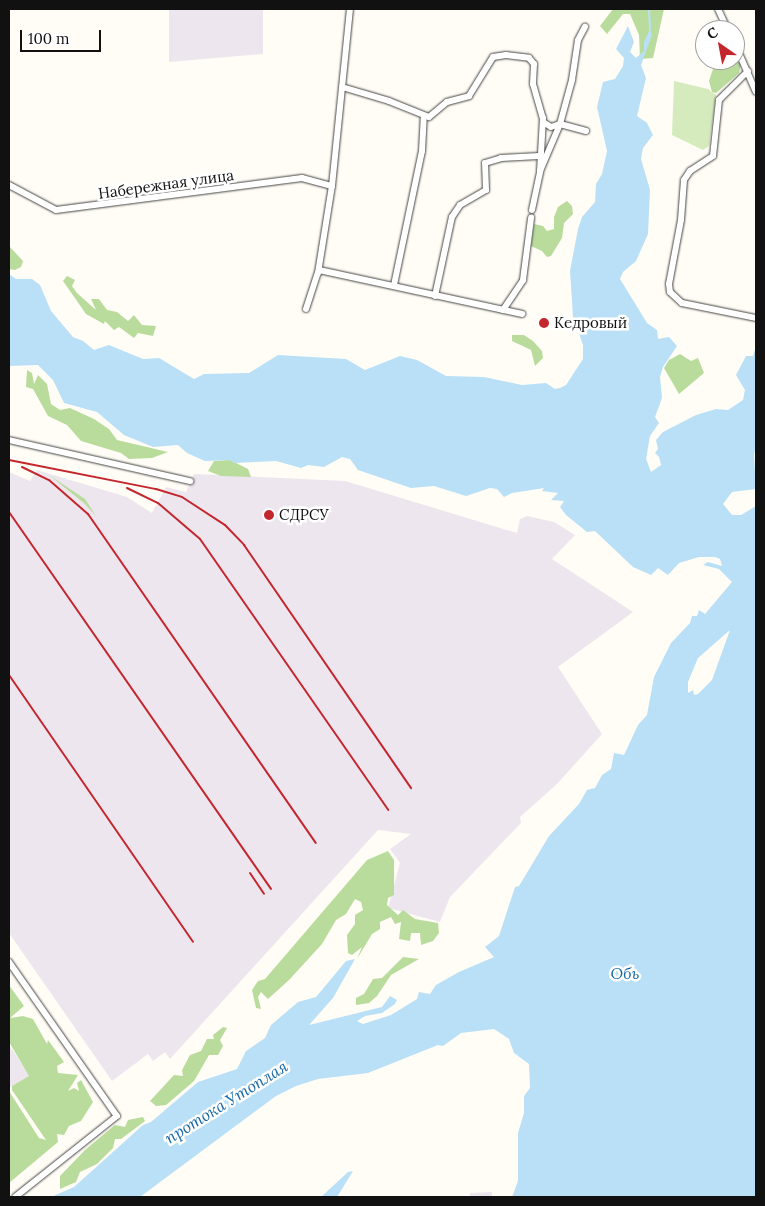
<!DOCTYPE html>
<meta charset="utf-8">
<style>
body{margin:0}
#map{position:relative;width:765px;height:1206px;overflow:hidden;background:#fffdf5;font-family:Lora,serif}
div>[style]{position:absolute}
.industrial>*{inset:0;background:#eee6ef}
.green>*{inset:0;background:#d5ebbd}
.forest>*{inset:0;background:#b9dc9c}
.water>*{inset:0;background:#b9e0f7}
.stream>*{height:2px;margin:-1px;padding:0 1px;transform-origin:1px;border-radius:1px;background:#b9e0f7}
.roads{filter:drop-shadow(0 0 1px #444) drop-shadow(0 0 1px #444)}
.minor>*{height:6px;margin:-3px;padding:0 3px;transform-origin:3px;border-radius:3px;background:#fff}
.rail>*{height:2px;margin:-1px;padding:0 1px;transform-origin:1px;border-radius:1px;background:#c4262e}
.dots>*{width:14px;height:14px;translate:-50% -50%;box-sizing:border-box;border:2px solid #fff;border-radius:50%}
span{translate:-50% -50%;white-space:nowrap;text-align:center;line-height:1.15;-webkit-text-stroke:5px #fff;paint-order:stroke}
.street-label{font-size:15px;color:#111}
.poi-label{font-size:15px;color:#111}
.left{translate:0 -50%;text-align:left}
.water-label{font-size:16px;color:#1768a6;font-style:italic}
.frame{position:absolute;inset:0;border:10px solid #111;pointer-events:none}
.north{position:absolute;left:695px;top:20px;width:50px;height:50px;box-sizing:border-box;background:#fff;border:1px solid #a0a0a0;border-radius:50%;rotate:327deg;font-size:14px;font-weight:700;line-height:20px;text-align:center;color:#111}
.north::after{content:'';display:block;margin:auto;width:18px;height:22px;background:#c4262e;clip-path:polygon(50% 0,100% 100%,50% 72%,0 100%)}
.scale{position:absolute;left:20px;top:30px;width:81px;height:22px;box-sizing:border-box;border:2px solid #111;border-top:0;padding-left:6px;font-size:15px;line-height:18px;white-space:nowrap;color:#111;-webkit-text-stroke:4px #fff;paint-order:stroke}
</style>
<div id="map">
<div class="industrial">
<i style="clip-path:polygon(169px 9px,263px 9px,263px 54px,169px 62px)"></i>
<i style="clip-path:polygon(37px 470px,127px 497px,152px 513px,166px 487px,186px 492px,194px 474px,345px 481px,517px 533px,520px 519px,527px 516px,554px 522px,575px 535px,552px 559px,633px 612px,558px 667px,602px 734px,557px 784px,520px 817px,521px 823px,450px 897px,440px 922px,388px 908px,400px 863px,390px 849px,411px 834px,378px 830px,170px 1059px,165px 1052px,153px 1061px,148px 1054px,112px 1081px,9px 933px,9px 472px,30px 481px)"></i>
<i style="clip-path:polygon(9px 1045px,30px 1076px,9px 1088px)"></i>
<i style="clip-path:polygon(492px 1192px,492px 1197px,470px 1197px,470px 1193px)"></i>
</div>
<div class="green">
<i style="clip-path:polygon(674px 81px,708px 89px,716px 95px,709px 146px,703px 150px,672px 135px)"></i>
</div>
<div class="forest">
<i style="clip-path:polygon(613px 9px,664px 9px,653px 58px,640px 59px,639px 35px,630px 14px,623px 14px,607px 34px,600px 26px)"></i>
<i style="clip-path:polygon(735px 58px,741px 64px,739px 73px,716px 93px,712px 92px,709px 81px,713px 69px)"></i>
<i style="clip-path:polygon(567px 201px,572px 206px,573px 214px,564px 223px,562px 238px,551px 256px,547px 257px,542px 251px,531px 246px,534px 224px,543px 226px,547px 231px,554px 229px,554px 217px,558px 207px)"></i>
<i style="clip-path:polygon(9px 246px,23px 261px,21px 267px,15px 270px,9px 269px)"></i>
<i style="clip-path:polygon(67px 276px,75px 280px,72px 286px,77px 293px,96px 310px,91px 299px,99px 299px,107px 310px,117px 312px,128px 321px,134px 315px,142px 325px,156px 326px,153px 336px,138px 333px,134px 338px,119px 327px,114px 330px,105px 321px,104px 324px,86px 314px,63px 281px)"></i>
<i style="clip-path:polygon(512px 335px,524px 335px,533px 341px,542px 351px,543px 358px,535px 366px,531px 350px,512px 341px)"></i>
<i style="clip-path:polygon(680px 354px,691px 361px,698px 358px,704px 373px,679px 394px,664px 368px,669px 360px)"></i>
<i style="clip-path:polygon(27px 370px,32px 373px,34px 384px,38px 375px,47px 384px,51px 404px,60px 410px,70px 408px,94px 419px,109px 429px,117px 440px,168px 452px,152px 458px,129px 459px,121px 453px,81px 441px,67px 425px,48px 416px,33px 389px,26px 387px)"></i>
<i style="clip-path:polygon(230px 460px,248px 469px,251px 477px,221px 476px,208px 471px,214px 461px)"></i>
<i style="clip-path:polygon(49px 475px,85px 499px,96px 516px,84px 503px)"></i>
<i style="clip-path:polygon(388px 851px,394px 860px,394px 895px,388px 898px,387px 905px,398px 915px,403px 910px,415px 919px,438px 923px,439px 933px,433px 941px,421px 945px,420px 933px,411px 933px,410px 941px,399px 939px,401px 922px,395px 924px,391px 917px,380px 922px,380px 929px,372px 934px,357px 959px,362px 947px,352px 955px,348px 953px,347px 935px,355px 924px,355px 915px,363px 910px,361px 902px,355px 899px,346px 914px,336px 920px,322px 944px,289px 980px,268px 999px,261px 992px,258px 997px,261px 1009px,256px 1008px,252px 990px,258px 981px,265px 979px,367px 860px)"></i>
<i style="clip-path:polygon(403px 957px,419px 959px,391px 975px,377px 996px,369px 1003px,356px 1005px,356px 998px,364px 994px,373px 979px,382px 978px)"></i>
<i style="clip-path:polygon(9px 985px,24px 1006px,10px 1018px,23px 1016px,33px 1019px,47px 1044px,48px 1040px,64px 1062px,57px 1066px,58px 1073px,78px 1075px,68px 1091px,74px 1088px,79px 1091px,77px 1083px,81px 1080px,93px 1102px,81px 1121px,69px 1126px,64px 1135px,57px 1134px,58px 1142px,9px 1183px,9px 1091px,39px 1138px,46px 1140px,12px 1090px,12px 1086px,29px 1076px,9px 1042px)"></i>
<i style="clip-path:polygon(223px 1027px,227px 1028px,220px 1040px,223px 1046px,218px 1055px,209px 1055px,194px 1081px,166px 1105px,156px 1106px,150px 1101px,174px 1075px,183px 1076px,182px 1070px,190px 1055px,201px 1051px,207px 1039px,214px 1039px,213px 1035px)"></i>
<i style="clip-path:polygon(143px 1117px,145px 1121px,121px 1139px,115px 1139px,113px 1148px,97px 1164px,80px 1172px,76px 1182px,60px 1189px,60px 1176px,85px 1150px,115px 1125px,125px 1127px,128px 1120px)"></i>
</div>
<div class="water">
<i style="clip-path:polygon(evenodd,628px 26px,634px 42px,630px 52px,636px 58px,644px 51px,644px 42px,650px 29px,652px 35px,641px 65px,646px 78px,637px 116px,647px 123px,653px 135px,643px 148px,641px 159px,650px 190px,648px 234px,636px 261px,623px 272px,620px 279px,647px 323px,657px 330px,658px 339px,669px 337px,677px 346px,663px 367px,660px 377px,662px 398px,655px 417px,659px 423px,650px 436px,646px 459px,651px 472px,661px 465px,659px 457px,655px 453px,658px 449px,656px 440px,663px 432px,696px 415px,716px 409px,728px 410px,743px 400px,745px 390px,736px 375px,746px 356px,753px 356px,756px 346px,756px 446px,754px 455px,756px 489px,732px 492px,723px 504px,732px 515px,741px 515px,756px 506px,756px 1197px,512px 1197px,518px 1181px,518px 1133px,524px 1113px,524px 1096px,530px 1088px,529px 1064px,514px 1053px,509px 1039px,494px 1029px,461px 1033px,443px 1046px,438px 1045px,368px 1073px,318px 1079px,296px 1086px,276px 1096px,140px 1197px,51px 1197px,74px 1187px,143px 1125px,151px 1122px,198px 1082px,237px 1069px,246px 1051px,265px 1038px,271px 1025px,298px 1002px,316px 997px,346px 961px,355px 959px,333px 998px,309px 1025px,382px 1007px,390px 996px,397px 1000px,395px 1004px,382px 1013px,365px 1016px,357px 1021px,363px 1024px,391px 1015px,417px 999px,419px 992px,430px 994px,436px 985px,459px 972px,494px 957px,485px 947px,499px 936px,515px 887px,519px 886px,549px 836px,579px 804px,587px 790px,595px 788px,602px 775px,611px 769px,614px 753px,624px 755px,638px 725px,647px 715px,654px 677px,671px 643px,690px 623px,692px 616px,697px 616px,699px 610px,705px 614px,732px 582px,719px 569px,703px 565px,708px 562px,722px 566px,720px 559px,715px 557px,699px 557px,679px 563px,668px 575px,658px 568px,651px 575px,633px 567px,595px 531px,587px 532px,566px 515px,560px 507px,564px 501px,551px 500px,558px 493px,542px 491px,544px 488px,512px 493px,504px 497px,497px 489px,490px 488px,466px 496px,434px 486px,411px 488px,358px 470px,350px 459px,342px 457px,324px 467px,308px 465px,301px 468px,276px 461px,234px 463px,230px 460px,205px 461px,187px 453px,178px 445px,153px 447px,124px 435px,97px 412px,64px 403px,53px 380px,38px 365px,9px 366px,9px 274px,16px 279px,32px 279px,40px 285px,51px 311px,73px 337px,83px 341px,94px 350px,109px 345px,143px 359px,159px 358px,194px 379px,204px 374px,249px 373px,278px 355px,346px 359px,365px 370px,400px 356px,417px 360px,446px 376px,484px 377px,522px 385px,546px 383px,555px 389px,560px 388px,566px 385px,583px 359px,583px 345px,573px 317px,570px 271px,578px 229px,582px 217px,595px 202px,596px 184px,602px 174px,607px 151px,597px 107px,603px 82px,615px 79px,623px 66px,624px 58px,616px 49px,628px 26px,730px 630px,712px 680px,698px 694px,694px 695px,693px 690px,688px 693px,688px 682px,698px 658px,730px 630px)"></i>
<i style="clip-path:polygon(353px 1171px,337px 1197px,321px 1197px,348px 1172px)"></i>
</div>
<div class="stream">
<i style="left:649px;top:9px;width:20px;rotate:87deg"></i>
</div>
<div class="roads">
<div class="minor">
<i style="left:718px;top:9px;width:23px;rotate:65deg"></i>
<i style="left:735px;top:44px;width:52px;rotate:66.4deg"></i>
<i style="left:748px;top:71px;width:41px;rotate:135deg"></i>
<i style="left:719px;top:100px;width:56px;rotate:96.1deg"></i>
<i style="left:713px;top:156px;width:27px;rotate:147deg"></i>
<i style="left:690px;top:171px;width:11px;rotate:124deg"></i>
<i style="left:684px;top:180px;width:40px;rotate:94.3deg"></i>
<i style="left:681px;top:220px;width:65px;rotate:100.6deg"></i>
<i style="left:669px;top:284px;width:8px;rotate:83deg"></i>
<i style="left:670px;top:292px;width:16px;rotate:43deg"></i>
<i style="left:682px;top:303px;width:76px;rotate:11.5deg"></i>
<i style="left:342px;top:87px;width:49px;rotate:16.6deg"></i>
<i style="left:389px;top:101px;width:43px;rotate:21.8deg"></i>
<i style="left:429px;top:117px;width:23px;rotate:-40deg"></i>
<i style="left:447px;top:102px;width:23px;rotate:-15deg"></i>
<i style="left:469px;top:96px;width:46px;rotate:-58.4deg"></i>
<i style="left:493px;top:57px;width:13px;rotate:-9deg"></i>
<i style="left:506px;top:55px;width:23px;rotate:7deg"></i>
<i style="left:529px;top:58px;width:8px;rotate:50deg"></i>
<i style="left:534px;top:64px;width:20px;rotate:93deg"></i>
<i style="left:533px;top:84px;width:35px;rotate:74deg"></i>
<i style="left:543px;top:118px;width:53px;rotate:93.2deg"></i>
<i style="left:543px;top:122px;width:9px;rotate:32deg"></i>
<i style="left:551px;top:127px;width:9px;rotate:-18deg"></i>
<i style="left:560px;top:124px;width:27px;rotate:15deg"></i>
<i style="left:9px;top:185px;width:53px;rotate:28deg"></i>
<i style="left:56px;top:210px;width:248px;rotate:-7.4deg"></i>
<i style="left:302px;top:178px;width:31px;rotate:15deg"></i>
<i style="left:532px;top:210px;width:40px;rotate:-78deg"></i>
<i style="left:540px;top:171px;width:51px;rotate:-66.9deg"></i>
<i style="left:560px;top:124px;width:46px;rotate:-74.7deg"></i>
<i style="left:572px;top:80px;width:40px;rotate:-81.5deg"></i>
<i style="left:578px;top:40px;width:15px;rotate:-62deg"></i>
<i style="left:319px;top:270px;width:208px;rotate:12.2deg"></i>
<i style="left:394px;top:285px;width:137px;rotate:-78.2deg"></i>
<i style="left:422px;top:151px;width:34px;rotate:-87deg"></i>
<i style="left:435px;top:296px;width:81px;rotate:-77.9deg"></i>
<i style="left:452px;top:217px;width:14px;rotate:-56deg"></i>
<i style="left:460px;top:205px;width:30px;rotate:-30deg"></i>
<i style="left:486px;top:190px;width:27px;rotate:-92deg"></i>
<i style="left:485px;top:163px;width:17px;rotate:-17deg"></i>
<i style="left:501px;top:158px;width:38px;rotate:-3deg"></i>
<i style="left:306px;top:309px;width:38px;rotate:-72deg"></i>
<i style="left:318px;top:273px;width:88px;rotate:-80.9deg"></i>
<i style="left:332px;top:186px;width:178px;rotate:-84.2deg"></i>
<i style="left:503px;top:310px;width:36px;rotate:-56deg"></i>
<i style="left:523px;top:280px;width:63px;rotate:-82.6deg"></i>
<i style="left:9px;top:440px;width:186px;rotate:12.8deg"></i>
<i style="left:9px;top:962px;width:188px;rotate:55deg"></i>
<i style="left:117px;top:1116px;width:130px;rotate:141.5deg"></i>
</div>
</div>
<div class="rail">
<i style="left:9px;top:460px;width:150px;rotate:11.2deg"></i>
<i style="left:156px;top:489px;width:27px;rotate:17deg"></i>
<i style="left:182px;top:497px;width:51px;rotate:33.1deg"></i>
<i style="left:225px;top:525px;width:28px;rotate:46deg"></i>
<i style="left:244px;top:545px;width:295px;rotate:55.5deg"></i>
<i style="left:22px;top:467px;width:30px;rotate:26deg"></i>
<i style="left:49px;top:480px;width:52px;rotate:41.1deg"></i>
<i style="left:88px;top:514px;width:400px;rotate:55.3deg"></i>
<i style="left:127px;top:488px;width:34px;rotate:26deg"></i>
<i style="left:158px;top:503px;width:55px;rotate:40.6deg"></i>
<i style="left:200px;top:539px;width:330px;rotate:55.2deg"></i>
<i style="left:9px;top:512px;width:459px;rotate:55.2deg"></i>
<i style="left:9px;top:675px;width:324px;rotate:55.4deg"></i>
<i style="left:250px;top:873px;width:25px;rotate:56deg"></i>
</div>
<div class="dots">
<i style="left:544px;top:323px;background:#c4262e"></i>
<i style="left:269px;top:515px;background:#c4262e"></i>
</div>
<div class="street-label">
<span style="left:166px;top:184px;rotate:-8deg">Набережная улица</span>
</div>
<div class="poi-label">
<span class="left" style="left:554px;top:323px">Кедровый</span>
<span class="left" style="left:279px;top:515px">СДРСУ</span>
</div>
<div class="water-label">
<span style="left:625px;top:973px">Обь</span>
<span style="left:226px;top:1102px;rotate:-32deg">протока Утоплая</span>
</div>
<div class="frame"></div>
<div class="north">С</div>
<div class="scale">100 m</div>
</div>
